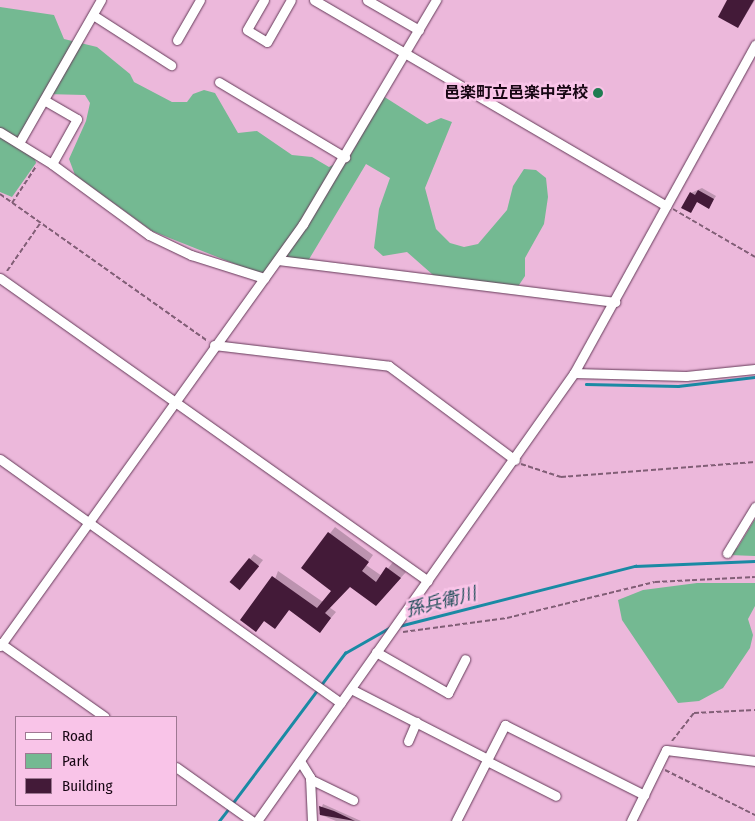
<!DOCTYPE html>
<meta charset="utf-8">
<style>
body{margin:0}
#map{position:relative;width:755px;height:821px;overflow:hidden;background:#ecb8db;font-family:"Fira Sans Condensed","Noto Sans JP",sans-serif}
div>[style]{position:absolute}
.green>*{inset:0;background:#74b992}
.shadow>*{inset:0;background:#0003}
.stream>*{height:2.5px;margin:-1.25px;padding:0 1.25px;transform-origin:1.25px;border-radius:1.25px;background:#1a8aa4}
.building>*{inset:0;background:#431a38;transform-origin:0 0}
.path>*{height:2px;margin-top:-1px;transform-origin:0;background:repeating-linear-gradient(90deg,#815e76 0 5px,transparent 0 7.5px)}
.roads{filter:drop-shadow(0 0 1px #653a59) drop-shadow(0 0 1px #653a59)}
.minor>*{height:9px;margin:-4.5px;padding:0 4.5px;transform-origin:4.5px;border-radius:4.5px;background:#fff}
.dots>*{width:14px;height:14px;translate:-50% -50%;box-sizing:border-box;border:2px solid #f9c4e8;border-radius:50%}
span{translate:-50% -50%;white-space:nowrap;text-align:center;line-height:1.15;-webkit-text-stroke:5px #f9c4e8;paint-order:stroke}
.poi-label{font-size:16px;color:#170613;font-weight:700}
.right{translate:-100% -50%;text-align:right}
.water-label{font-size:18px;color:#244f5b;font-style:italic}
.legend{position:absolute;left:15px;top:716px;width:162px;height:90px;box-sizing:border-box;background:#f9c4e8;border:1px solid #9f7893;margin:0;padding:6px 9px;list-style:none;font-size:15px;color:#170613}
.legend li{display:flex;align-items:center;gap:10px;height:25px}
.legend b{width:25px;border:1px solid #9f7893}
</style>
<div id="map">
<div class="green">
<i style="clip-path:polygon(0 7px,54px 15px,64px 39px,97px 47px,130px 74px,134px 82px,172px 102px,187px 102px,193px 94px,204px 90px,215px 93px,238px 133px,257px 131px,292px 155px,312px 157px,329px 167px,350px 156px,383px 96px,427px 124px,441px 118px,452px 122px,425px 188px,436px 229px,450px 243px,464px 247px,478px 244px,507px 210px,513px 186px,524px 169px,536px 170px,546px 178px,548px 197px,544px 224px,525px 258px,525px 276px,515px 291px,441px 282px,407px 252px,383px 256px,374px 248px,379px 209px,390px 178px,366px 164px,308px 261px,276px 256px,264px 273px,255px 272px,152px 231px,75px 175px,69px 159px,86px 121px,90px 103px,85px 95px,45px 94px,18px 140px,0 130px)"></i>
<i style="clip-path:polygon(0 136px,34px 155px,36px 163px,12px 197px,0 192px)"></i>
<i style="clip-path:polygon(755px 519px,755px 556px,729px 555px,738px 547px)"></i>
<i style="clip-path:polygon(697px 583px,755px 583px,755px 606px,748px 619px,753px 635px,750px 648px,723px 688px,699px 701px,678px 703px,622px 620px,618px 600px,643px 590px)"></i>
</div>
<div class="shadow">
<i style="clip-path:polygon(729px 0,755px 0,738px 27px)"></i>
<i style="clip-path:polygon(702px 188px,716px 196px,709px 207px,691px 193px)"></i>
<i style="clip-path:polygon(335px 527px,373px 555px,366px 565px,382px 576px,393px 562px,406px 572px,382px 599px,350px 585px,329px 607px,336px 612px,320px 631px,290px 609px,275px 627px,265px 620px,256px 630px,278px 571px,323px 602px,333px 590px,303px 568px)"></i>
<i style="clip-path:polygon(254px 554px,263px 560px,241px 589px,250px 559px)"></i>
<i style="clip-path:polygon(323px 804px,361px 821px,336px 821px,319px 814px)"></i>
</div>
<div class="stream">
<i style="left:586px;top:384px;width:92px;rotate:1.2deg"></i>
<i style="left:678px;top:386px;width:78px;rotate:-6.7deg"></i>
<i style="left:399px;top:626px;width:244px;rotate:-14.3deg"></i>
<i style="left:635px;top:566px;width:120px;rotate:-2.4deg"></i>
<i style="left:232px;top:804px;width:189px;rotate:-53.2deg"></i>
<i style="left:345px;top:653px;width:51px;rotate:-29.6deg"></i>
<i style="left:219px;top:821px;width:16px;rotate:-52deg"></i>
</div>
<div class="building">
<i style="clip-path:polygon(727px 0,754px 0,738px 28px,718px 17px)"></i>
<i style="clip-path:polygon(698px 190px,714px 199px,709px 209px,697px 202px,691px 213px,681px 208px,690px 192px,695px 195px)"></i>
<i style="clip-path:polygon(328px 532px,369px 562px,362px 571px,376px 582px,386px 567px,401px 578px,376px 606px,350px 587px,325px 613px,331px 618px,320px 633px,289px 610px,275px 629px,264px 621px,256px 632px,240px 620px,272px 576px,317px 608px,331px 591px,301px 568px)"></i>
<i style="left:249px;top:558px;width:13px;height:31px;rotate:39deg"></i>
<i style="clip-path:polygon(319px 806px,334px 811px,355px 821px,320px 815px)"></i>
</div>
<div class="path">
<i style="left:0;top:194px;width:255px;rotate:35.3deg"></i>
<i style="left:12px;top:203px;width:45px;rotate:-56.7deg"></i>
<i style="left:673px;top:209px;width:95px;rotate:30.3deg"></i>
<i style="left:7px;top:271px;width:60px;rotate:-55.2deg"></i>
<i style="left:521px;top:464px;width:42px;rotate:18deg"></i>
<i style="left:561px;top:477px;width:195px;rotate:-4.4deg"></i>
<i style="left:403px;top:632px;width:105px;rotate:-7.7deg"></i>
<i style="left:507px;top:618px;width:152px;rotate:-13.7deg"></i>
<i style="left:655px;top:582px;width:100px;rotate:-2.9deg"></i>
<i style="left:672px;top:741px;width:36px;rotate:-52deg"></i>
<i style="left:694px;top:713px;width:61px;rotate:-2.8deg"></i>
<i style="left:665px;top:770px;width:101px;rotate:26.6deg"></i>
</div>
<div class="roads">
<div class="minor">
<i style="left:264px;top:0;width:34px;rotate:120deg"></i>
<i style="left:247px;top:30px;width:23px;rotate:31deg"></i>
<i style="left:267px;top:42px;width:48px;rotate:-60.3deg"></i>
<i style="left:314px;top:0;width:408px;rotate:30.3deg"></i>
<i style="left:367px;top:0;width:60px;rotate:30deg"></i>
<i style="left:93px;top:15px;width:93px;rotate:32.7deg"></i>
<i style="left:177px;top:40px;width:46px;rotate:-60.1deg"></i>
<i style="left:219px;top:82px;width:147px;rotate:30.8deg"></i>
<i style="left:44px;top:100px;width:38px;rotate:30deg"></i>
<i style="left:77px;top:119px;width:51px;rotate:119.1deg"></i>
<i style="left:0;top:132px;width:61px;rotate:31.6deg"></i>
<i style="left:52px;top:164px;width:120px;rotate:36.2deg"></i>
<i style="left:149px;top:235px;width:47px;rotate:25.5deg"></i>
<i style="left:191px;top:255px;width:77px;rotate:17.5deg"></i>
<i style="left:19px;top:143px;width:165px;rotate:-60.2deg"></i>
<i style="left:278px;top:260px;width:340px;rotate:7.1deg"></i>
<i style="left:0;top:278px;width:524px;rotate:35.3deg"></i>
<i style="left:214px;top:345px;width:176px;rotate:6.8deg"></i>
<i style="left:389px;top:366px;width:157px;rotate:36.7deg"></i>
<i style="left:574px;top:373px;width:112px;rotate:1.5deg"></i>
<i style="left:686px;top:376px;width:69px;rotate:-5.8deg"></i>
<i style="left:0;top:459px;width:419px;rotate:35.6deg"></i>
<i style="left:727px;top:553px;width:54px;rotate:-58.7deg"></i>
<i style="left:0;top:643px;width:128px;rotate:35.2deg"></i>
<i style="left:0;top:646px;width:520px;rotate:-54.32deg"></i>
<i style="left:303px;top:224px;width:261px;rotate:-59.3deg"></i>
<i style="left:376px;top:652px;width:83px;rotate:29.7deg"></i>
<i style="left:448px;top:693px;width:38px;rotate:-63deg"></i>
<i style="left:351px;top:689px;width:154px;rotate:27.1deg"></i>
<i style="left:408px;top:741px;width:21px;rotate:-67deg"></i>
<i style="left:300px;top:761px;width:19px;rotate:58deg"></i>
<i style="left:310px;top:777px;width:44px;rotate:87.4deg"></i>
<i style="left:487px;top:761px;width:77px;rotate:26.9deg"></i>
<i style="left:176px;top:767px;width:93px;rotate:35.4deg"></i>
<i style="left:310px;top:779px;width:48px;rotate:26deg"></i>
<i style="left:257px;top:821px;width:549px;rotate:-54.72deg"></i>
<i style="left:574px;top:373px;width:375px;rotate:-61.1deg"></i>
<i style="left:456px;top:821px;width:108px;rotate:-63deg"></i>
<i style="left:505px;top:725px;width:156px;rotate:26.7deg"></i>
<i style="left:631px;top:821px;width:79px;rotate:-63.8deg"></i>
<i style="left:666px;top:750px;width:90px;rotate:7deg"></i>
</div>
</div>
<div class="dots">
<i style="left:598px;top:93px;background:#207c52"></i>
</div>
<div class="poi-label">
<span class="right" style="left:588px;top:93px">邑楽町立邑楽中学校</span>
</div>
<div class="water-label">
<span style="left:441px;top:602px;rotate:-14deg">孫兵衛川</span>
</div>
<ul class="legend">
<li><b style="height:6px;background:#fff"></b>Road</li>
<li><b style="height:14px;background:#74b992"></b>Park</li>
<li><b style="height:14px;background:#431a38"></b>Building</li>
</ul>
</div>
